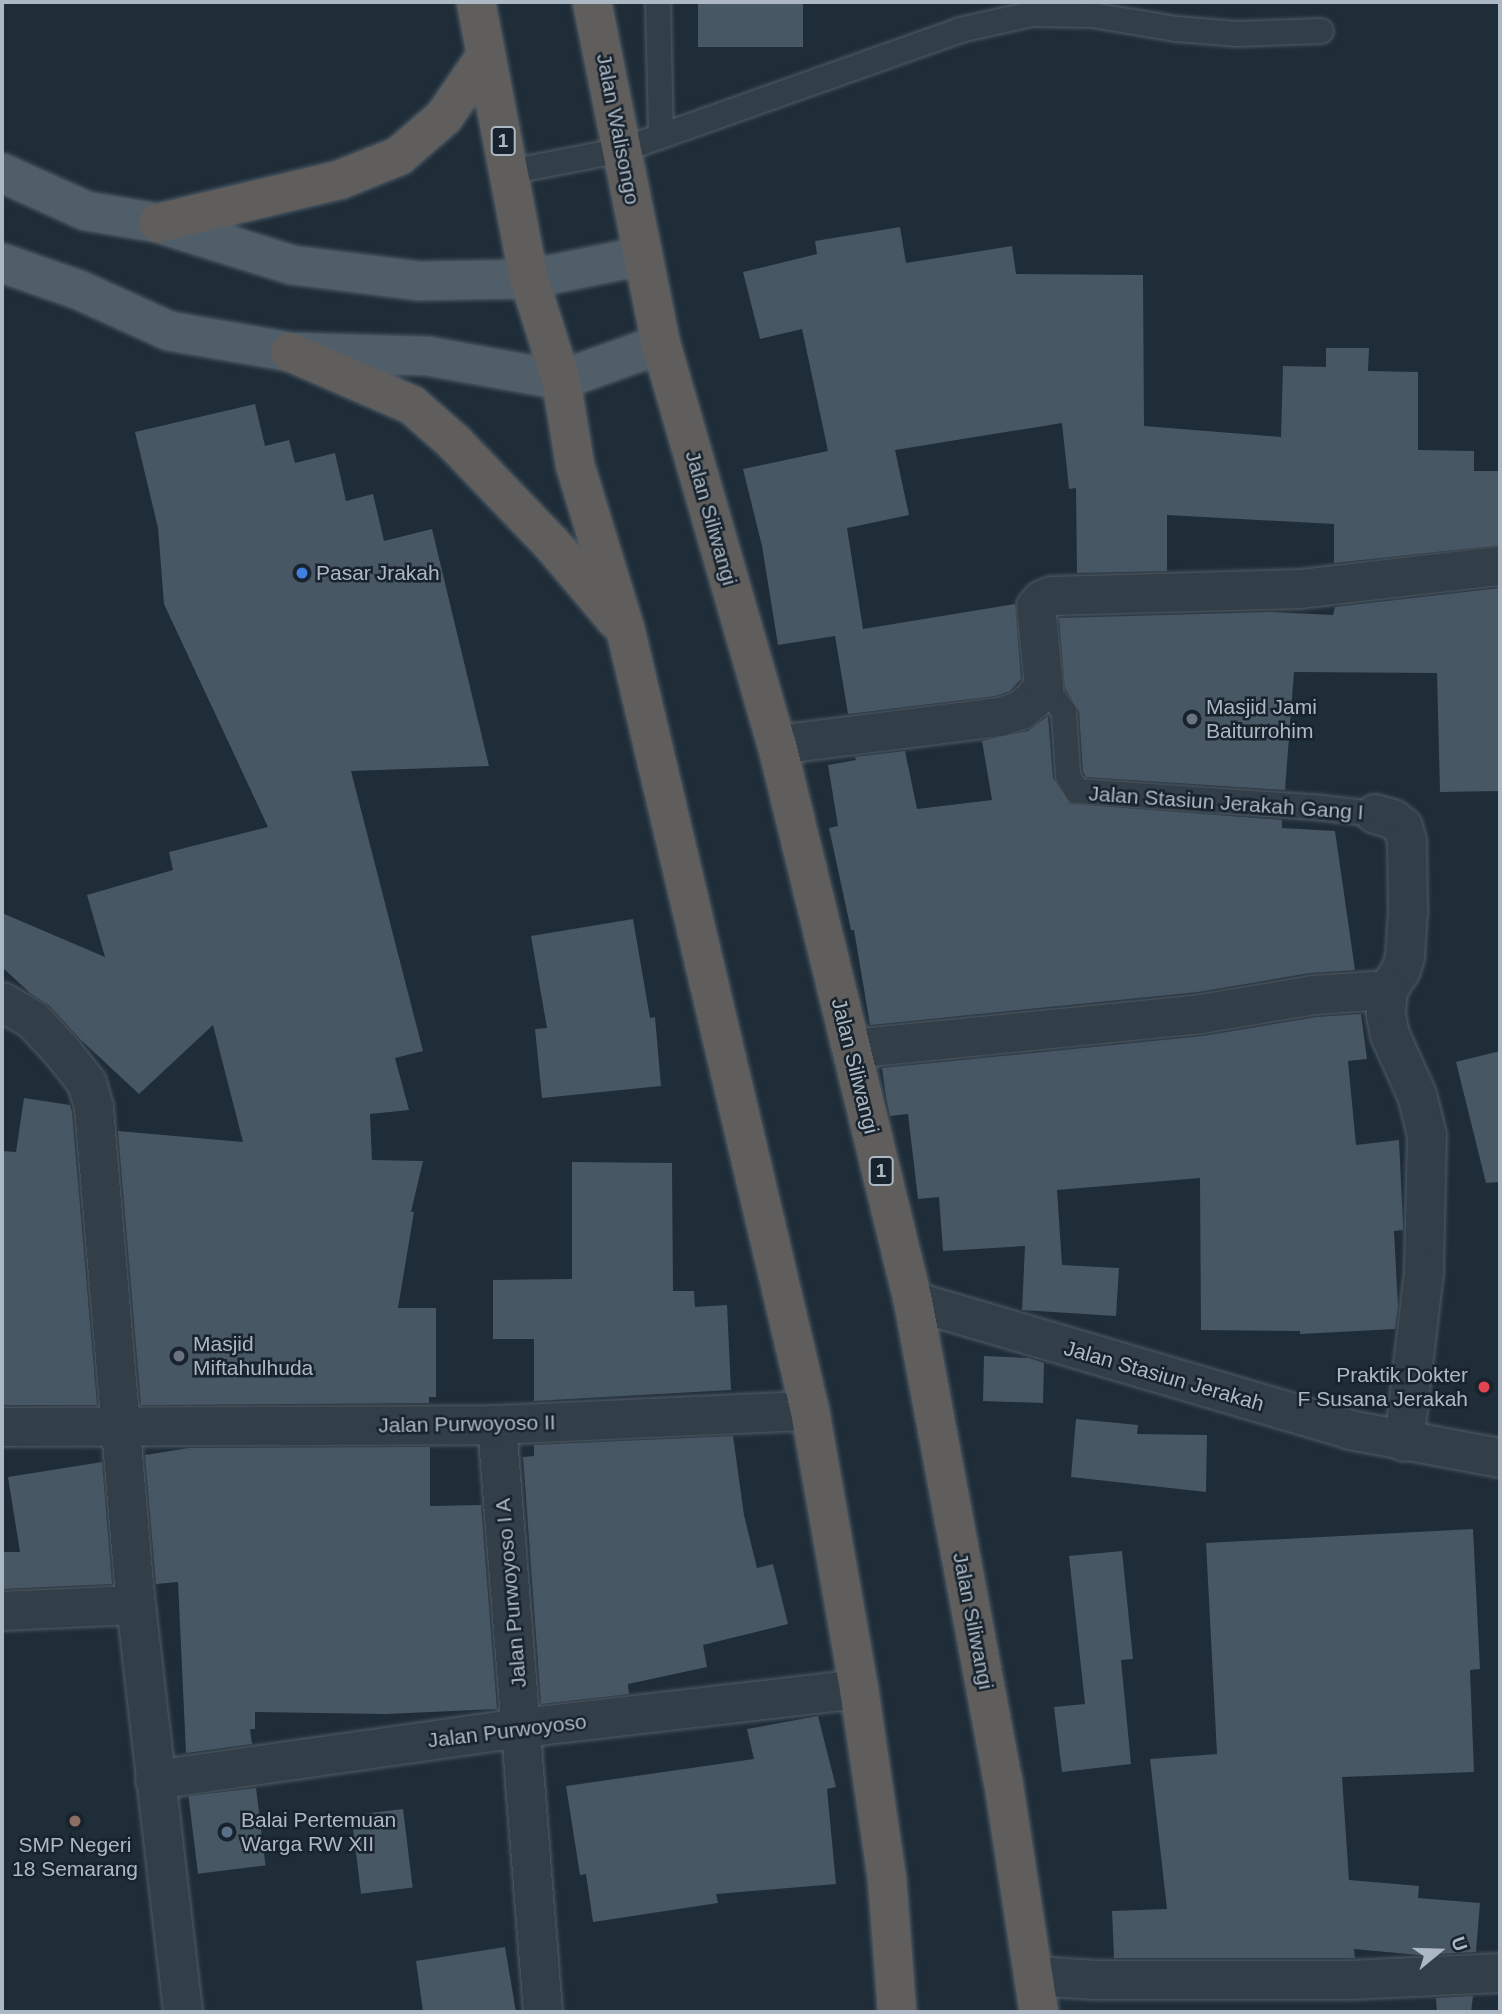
<!DOCTYPE html>
<style>
body{margin:0}
#map{position:relative;width:1502px;height:2014px;overflow:hidden;background:#1f2d38;font-family:Helvetica,sans-serif}
div>[style]{position:absolute}
.building>*{inset:0;background:#475764;transform-origin:0 0}
.roads{filter:drop-shadow(0 0 2px #505c66) drop-shadow(0 0 2px #505c66)}
.service>*{height:24px;margin:-12px;padding:0 12px;transform-origin:12px;border-radius:12px;background:#323f48}
.minor>*{height:38px;margin:-19px;padding:0 19px;transform-origin:19px;border-radius:19px;background:#323f48}
.primary>*{height:38px;margin:-19px;padding:0 19px;transform-origin:19px;border-radius:19px;background:#505e69}
.trunk>*{height:38px;margin:-19px;padding:0 19px;transform-origin:19px;border-radius:19px;background:#605e5c}
.dots>*{width:19px;height:19px;translate:-50% -50%;box-sizing:border-box;border:4px solid #18232d;border-radius:50%}
span{translate:-50% -50%;white-space:nowrap;text-align:center;line-height:1.15;-webkit-text-stroke:5px #18232d;paint-order:stroke}
.shield-label span{padding:2px 5px;background:#18232d;border:2px solid;border-radius:5px;-webkit-text-stroke-width:0}
.shield-label{font-size:19px;color:#acb9c5;font-weight:700}
.street-label{font-size:21px;color:#acb9c5}
.poi-label{font-size:21px;color:#acb9c5}
.left{translate:0 -50%;text-align:left}
.right{translate:-100% -50%;text-align:right}
.frame{position:absolute;inset:0;border:4px solid #acb9c5;pointer-events:none}
.north{position:absolute;left:1404px;top:1916px;width:70px;height:70px;-webkit-text-stroke:5px #18232d;paint-order:stroke;rotate:71deg;font-size:19px;font-weight:700;line-height:28px;text-align:center;color:#acb9c5}
.north::after{content:'';display:block;margin:auto;width:24px;height:32px;background:#acb9c5;clip-path:polygon(50% 0,100% 100%,50% 72%,0 100%)}
</style>
<div id="map">
<div class="building">
<i style="left:698px;top:2px;width:105px;height:45px"></i>
<i style="clip-path:polygon(900px 227px,906px 263px,1012px 246px,1016px 274px,1143px 275px,1144px 426px,1281px 437px,1283px 366px,1326px 367px,1326px 348px,1369px 348px,1368px 371px,1418px 372px,1418px 450px,1474px 451px,1474px 471px,1500px 471px,1500px 545px,1334px 563px,1334px 524px,1167px 515px,1167px 571px,1077px 573px,1076px 488px,1069px 489px,1062px 423px,895px 450px,909px 515px,847px 528px,863px 629px,1015px 604px,1021px 679px,1010px 691px,995px 696px,848px 714px,835px 636px,778px 645px,762px 546px,743px 469px,828px 451px,802px 329px,760px 339px,743px 272px,817px 254px,815px 241px)"></i>
<i style="clip-path:polygon(255px 404px,265px 446px,289px 440px,295px 463px,335px 453px,346px 501px,373px 494px,384px 541px,432px 529px,489px 766px,351px 771px,423px 1051px,395px 1058px,409px 1110px,370px 1114px,372px 1160px,423px 1161px,411px 1212px,414px 1212px,398px 1308px,436px 1308px,436px 1397px,429px 1397px,429px 1403px,141px 1405px,118px 1131px,243px 1142px,213px 1025px,139px 1094px,82px 1041px,49px 1005px,30px 993px,2px 967px,2px 913px,105px 957px,87px 895px,173px 870px,169px 852px,268px 827px,164px 604px,158px 528px,135px 432px)"></i>
<i style="clip-path:polygon(1500px 588px,1500px 791px,1440px 792px,1437px 673px,1294px 672px,1285px 790px,1086px 777px,1083px 771px,1079px 711px,1065px 688px,1059px 618px,1271px 612px,1333px 615px,1335px 607px)"></i>
<i style="clip-path:polygon(1048px 716px,1053px 778px,1070px 804px,1282px 820px,1282px 828px,1335px 831px,1355px 970px,1310px 973px,1198px 992px,870px 1025px,854px 930px,851px 930px,829px 828px,838px 826px,828px 765px,856px 760px,855px 757px,905px 751px,917px 809px,992px 800px,982px 741px,1028px 731px)"></i>
<i style="clip-path:polygon(633px 919px,650px 1018px,655px 1017px,661px 1086px,542px 1098px,535px 1029px,547px 1028px,531px 936px)"></i>
<i style="clip-path:polygon(1361px 1014px,1367px 1059px,1348px 1061px,1356px 1145px,1399px 1140px,1403px 1225px,1403px 1230px,1394px 1231px,1398px 1306px,1395px 1329px,1300px 1334px,1300px 1331px,1201px 1330px,1200px 1178px,1057px 1190px,1062px 1265px,1119px 1268px,1116px 1316px,1022px 1310px,1025px 1246px,943px 1251px,939px 1197px,918px 1199px,908px 1114px,890px 1116px,886px 1097px,882px 1068px,1203px 1036px,1317px 1017px)"></i>
<i style="clip-path:polygon(1500px 1051px,1500px 1182px,1486px 1183px,1456px 1062px)"></i>
<i style="clip-path:polygon(24px 1098px,70px 1105px,72px 1112px,97px 1405px,2px 1405px,2px 1151px,16px 1152px)"></i>
<i style="clip-path:polygon(572px 1162px,672px 1163px,673px 1291px,694px 1291px,695px 1307px,727px 1305px,731px 1390px,534px 1401px,534px 1339px,493px 1339px,493px 1280px,572px 1279px)"></i>
<i style="clip-path:polygon(984px 1356px,1029px 1358px,1044px 1363px,1043px 1403px,983px 1401px)"></i>
<i style="clip-path:polygon(1076px 1419px,1138px 1425px,1137px 1434px,1207px 1435px,1206px 1492px,1071px 1477px)"></i>
<i style="clip-path:polygon(733px 1436px,744px 1515px,757px 1568px,773px 1564px,788px 1624px,703px 1645px,707px 1667px,628px 1684px,629px 1694px,541px 1704px,523px 1457px,534px 1456px,534px 1445px)"></i>
<i style="clip-path:polygon(430px 1447px,430px 1506px,481px 1505px,497px 1709px,386px 1714px,255px 1712px,255px 1729px,250px 1729px,252px 1744px,186px 1753px,178px 1582px,156px 1584px,145px 1455px,189px 1448px)"></i>
<i style="clip-path:polygon(102px 1462px,112px 1584px,2px 1589px,2px 1552px,20px 1552px,8px 1477px)"></i>
<i style="clip-path:polygon(1473px 1529px,1480px 1669px,1470px 1670px,1474px 1772px,1342px 1777px,1349px 1880px,1419px 1886px,1418px 1898px,1480px 1903px,1476px 1952px,1419px 1955px,1354px 1949px,1355px 1958px,1114px 1958px,1112px 1911px,1167px 1909px,1150px 1759px,1217px 1754px,1206px 1543px)"></i>
<i style="clip-path:polygon(1122px 1551px,1133px 1659px,1121px 1660px,1131px 1764px,1062px 1772px,1054px 1707px,1085px 1704px,1069px 1556px)"></i>
<i style="clip-path:polygon(818px 1716px,836px 1787px,827px 1789px,836px 1884px,716px 1894px,718px 1903px,593px 1922px,586px 1874px,580px 1875px,566px 1786px,754px 1759px,747px 1729px)"></i>
<i style="left:256px;top:1788px;width:78px;height:68px;rotate:83deg"></i>
<i style="left:403px;top:1809px;width:79px;height:52px;rotate:83deg"></i>
<i style="clip-path:polygon(505px 1947px,516px 2012px,423px 2012px,416px 1961px)"></i>
<i style="clip-path:polygon(1473px 1996px,1471px 2012px,1437px 2012px,1436px 1998px)"></i>
</div>
<div class="roads">
<div class="service">
<i style="left:658px;top:2px;width:134px;rotate:88.7deg"></i>
<i style="left:509px;top:172px;width:115px;rotate:-11deg"></i>
<i style="left:622px;top:150px;width:359px;rotate:-19.5deg"></i>
<i style="left:960px;top:30px;width:73px;rotate:-12.7deg"></i>
<i style="left:1031px;top:14px;width:61px;rotate:0.9deg"></i>
<i style="left:1092px;top:15px;width:86px;rotate:9.4deg"></i>
<i style="left:1177px;top:29px;width:60px;rotate:4.8deg"></i>
<i style="left:1237px;top:34px;width:84px;rotate:-2deg"></i>
<i style="left:1044px;top:686px;width:33px;rotate:52deg"></i>
<i style="left:1064px;top:712px;width:64px;rotate:86.4deg"></i>
<i style="left:1068px;top:776px;width:17px;rotate:59deg"></i>
<i style="left:1077px;top:791px;width:237px;rotate:3.9deg"></i>
<i style="left:1313px;top:807px;width:62px;rotate:6.4deg"></i>
</div>
<div class="minor">
<i style="left:777px;top:745px;width:225px;rotate:-7.2deg"></i>
<i style="left:1000px;top:717px;width:22px;rotate:-18deg"></i>
<i style="left:1021px;top:710px;width:16px;rotate:-40deg"></i>
<i style="left:1033px;top:700px;width:18px;rotate:-52deg"></i>
<i style="left:1044px;top:686px;width:79px;rotate:-95.8deg"></i>
<i style="left:1036px;top:607px;width:9px;rotate:-49deg"></i>
<i style="left:1042px;top:600px;width:11px;rotate:-22deg"></i>
<i style="left:1052px;top:596px;width:248px;rotate:-1.6deg"></i>
<i style="left:1300px;top:589px;width:201px;rotate:-6.6deg"></i>
<i style="left:1375px;top:814px;width:19px;rotate:16deg"></i>
<i style="left:1393px;top:819px;width:13px;rotate:39deg"></i>
<i style="left:1403px;top:827px;width:15px;rotate:74deg"></i>
<i style="left:1407px;top:841px;width:70px;rotate:89.2deg"></i>
<i style="left:1408px;top:911px;width:46px;rotate:93.7deg"></i>
<i style="left:1405px;top:957px;width:14px;rotate:107deg"></i>
<i style="left:1401px;top:970px;width:24px;rotate:123deg"></i>
<i style="left:1388px;top:990px;width:25px;rotate:95deg"></i>
<i style="left:1386px;top:1015px;width:20px;rotate:79deg"></i>
<i style="left:1390px;top:1035px;width:66px;rotate:65.8deg"></i>
<i style="left:1417px;top:1095px;width:41px;rotate:76deg"></i>
<i style="left:1427px;top:1135px;width:137px;rotate:91.3deg"></i>
<i style="left:1424px;top:1272px;width:171px;rotate:96.7deg"></i>
<i style="left:2px;top:1002px;width:36px;rotate:30deg"></i>
<i style="left:33px;top:1020px;width:41px;rotate:47deg"></i>
<i style="left:61px;top:1050px;width:42px;rotate:51.8deg"></i>
<i style="left:87px;top:1083px;width:26px;rotate:74deg"></i>
<i style="left:94px;top:1108px;width:499px;rotate:85.2deg"></i>
<i style="left:136px;top:1605px;width:410px;rotate:83.4deg"></i>
<i style="left:851px;top:1049px;width:352px;rotate:-5.7deg"></i>
<i style="left:1201px;top:1014px;width:115px;rotate:-9.5deg"></i>
<i style="left:1314px;top:995px;width:74px;rotate:-3.9deg"></i>
<i style="left:913px;top:1301px;width:456px;rotate:16.4deg"></i>
<i style="left:1350px;top:1430px;width:153px;rotate:10.6deg"></i>
<i style="left:497px;top:1425px;width:589px;rotate:85.52deg"></i>
<i style="left:2px;top:1427px;width:495px;rotate:-0.2deg"></i>
<i style="left:497px;top:1425px;width:313px;rotate:-2.6deg"></i>
<i style="left:2px;top:1611px;width:134px;rotate:-2.6deg"></i>
<i style="left:155px;top:1780px;width:371px;rotate:-8.1deg"></i>
<i style="left:522px;top:1728px;width:339px;rotate:-6.6deg"></i>
<i style="left:1035px;top:1976px;width:61px;rotate:3.8deg"></i>
<i style="left:1096px;top:1980px;width:254px"></i>
<i style="left:1350px;top:1980px;width:150px;rotate:-2.7deg"></i>
</div>
<div class="primary">
<i style="left:2px;top:173px;width:92px;rotate:24.3deg"></i>
<i style="left:86px;top:211px;width:73px;rotate:9.5deg"></i>
<i style="left:158px;top:223px;width:140px;rotate:17.4deg"></i>
<i style="left:292px;top:265px;width:127px;rotate:7.2deg"></i>
<i style="left:418px;top:281px;width:111px;rotate:-1deg"></i>
<i style="left:529px;top:279px;width:115px;rotate:-11.5deg"></i>
<i style="left:2px;top:263px;width:82px;rotate:19.3deg"></i>
<i style="left:79px;top:290px;width:99px;rotate:24.5deg"></i>
<i style="left:169px;top:331px;width:123px;rotate:9.8deg"></i>
<i style="left:290px;top:352px;width:137px;rotate:1.7deg"></i>
<i style="left:427px;top:356px;width:136px;rotate:10.2deg"></i>
<i style="left:561px;top:380px;width:106px;rotate:-19.8deg"></i>
</div>
<div class="trunk">
<i style="left:476px;top:2px;width:282px;rotate:79.2deg"></i>
<i style="left:529px;top:279px;width:106px;rotate:72.4deg"></i>
<i style="left:561px;top:380px;width:86px;rotate:80.6deg"></i>
<i style="left:575px;top:465px;width:175px;rotate:73deg"></i>
<i style="left:626px;top:632px;width:800px;rotate:76.71deg"></i>
<i style="left:810px;top:1411px;width:282px;rotate:80deg"></i>
<i style="left:859px;top:1689px;width:191px;rotate:81.6deg"></i>
<i style="left:887px;top:1878px;width:134px;rotate:85.7deg"></i>
<i style="left:592px;top:2px;width:349px;rotate:78.6deg"></i>
<i style="left:661px;top:344px;width:417px;rotate:73.9deg"></i>
<i style="left:777px;top:745px;width:572px;rotate:76.26deg"></i>
<i style="left:913px;top:1301px;width:487px;rotate:79.4deg"></i>
<i style="left:1003px;top:1780px;width:235px;rotate:81.2deg"></i>
<i style="left:158px;top:223px;width:186px;rotate:-13.4deg"></i>
<i style="left:339px;top:180px;width:65px;rotate:-21.8deg"></i>
<i style="left:399px;top:156px;width:60px;rotate:-40.9deg"></i>
<i style="left:444px;top:117px;width:74px;rotate:-55.5deg"></i>
<i style="left:290px;top:352px;width:133px;rotate:23.5deg"></i>
<i style="left:412px;top:405px;width:56px;rotate:41.4deg"></i>
<i style="left:454px;top:442px;width:140px;rotate:46.2deg"></i>
<i style="left:551px;top:543px;width:101px;rotate:49.8deg"></i>
</div>
</div>
<div class="dots">
<i style="left:302px;top:573px;background:#3f7fe0"></i>
<i style="left:1192px;top:719px;background:#6b7280"></i>
<i style="left:179px;top:1356px;background:#6b7280"></i>
<i style="left:1484px;top:1387px;background:#e0444e"></i>
<i style="left:75px;top:1821px;background:#8d6e63"></i>
<i style="left:227px;top:1832px;background:#5c6f8a"></i>
</div>
<div class="shield-label">
<span style="left:503px;top:141px">1</span>
<span style="left:881px;top:1171px">1</span>
</div>
<div class="street-label">
<span style="left:618px;top:129px;rotate:79deg">Jalan Walisongo</span>
<span style="left:711px;top:518px;rotate:74deg">Jalan Siliwangi</span>
<span style="left:1226px;top:803px;rotate:4deg">Jalan Stasiun Jerakah Gang I</span>
<span style="left:855px;top:1066px;rotate:76deg">Jalan Siliwangi</span>
<span style="left:1164px;top:1376px;rotate:16deg">Jalan Stasiun Jerakah</span>
<span style="left:467px;top:1424px;rotate:-1deg">Jalan Purwoyoso II</span>
<span style="left:511px;top:1593px;rotate:-95deg">Jalan Purwoyoso I A</span>
<span style="left:973px;top:1621px;rotate:79deg">Jalan Siliwangi</span>
<span style="left:507px;top:1731px;rotate:-7deg">Jalan Purwoyoso</span>
</div>
<div class="poi-label">
<span class="left" style="left:316px;top:573px">Pasar Jrakah</span>
<span class="left" style="left:1206px;top:719px">Masjid Jami<br>Baiturrohim</span>
<span class="left" style="left:193px;top:1356px">Masjid<br>Miftahulhuda</span>
<span class="right" style="left:1468px;top:1387px">Praktik Dokter<br>F Susana Jerakah</span>
<span class="left" style="left:241px;top:1832px">Balai Pertemuan<br>Warga RW XII</span>
<span style="left:75px;top:1857px">SMP Negeri<br>18 Semarang</span>
</div>
<div class="frame"></div>
<div class="north">U</div>
</div>
